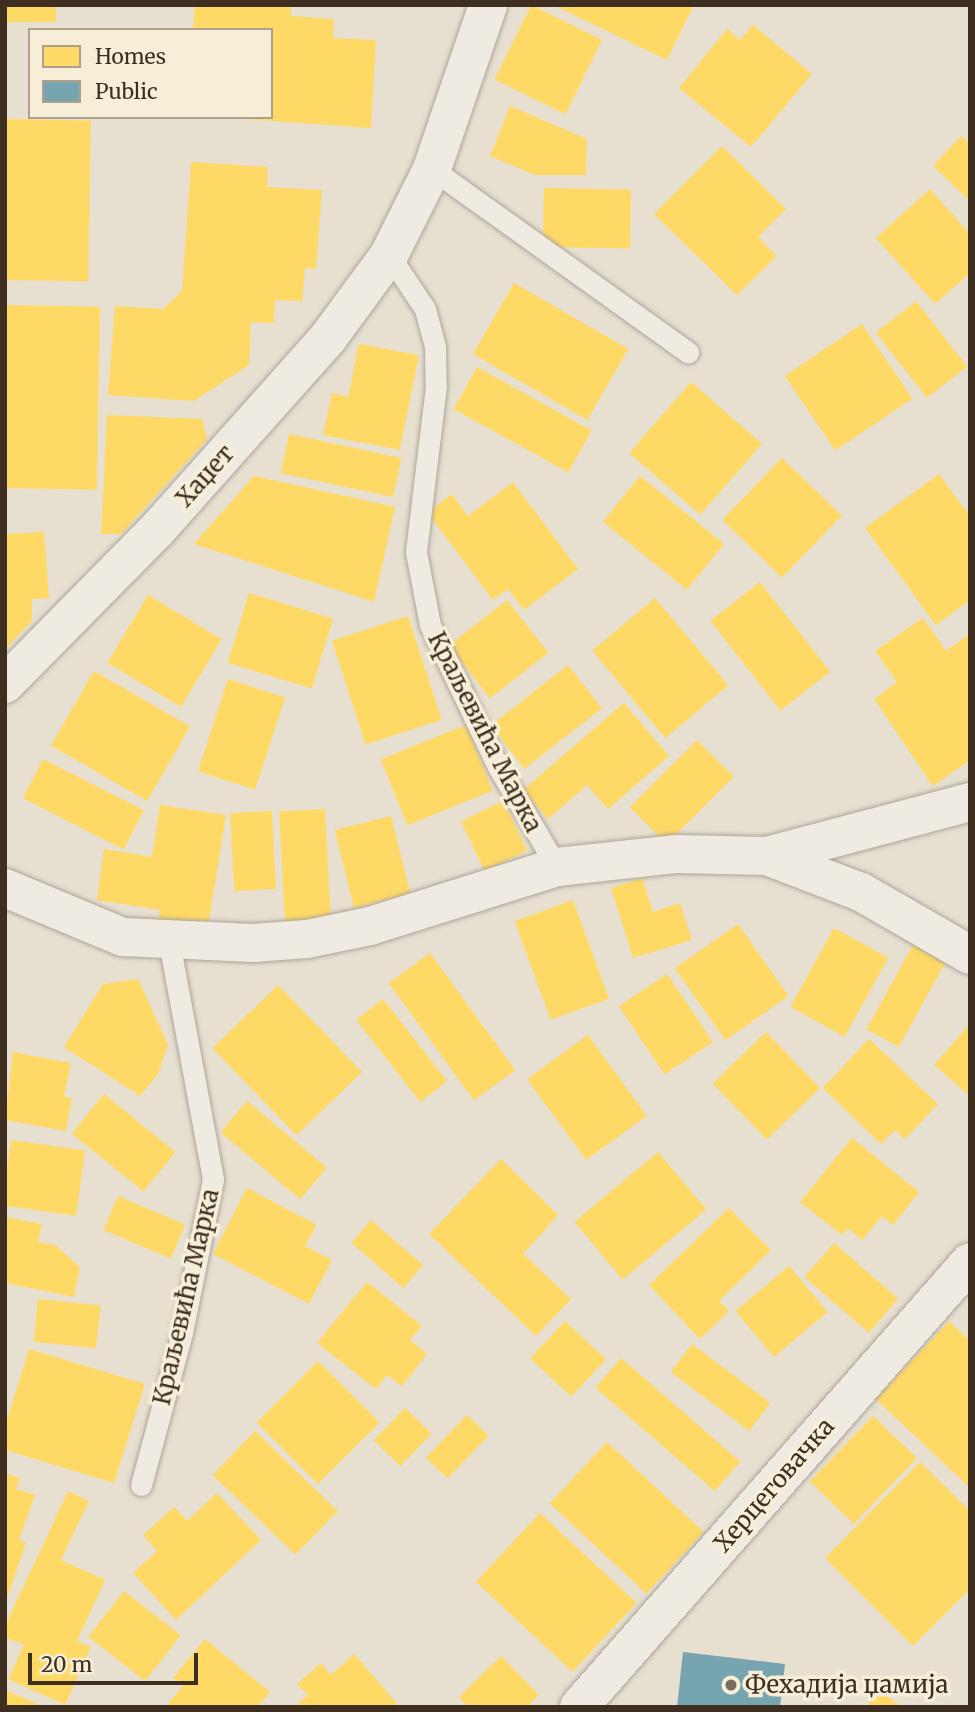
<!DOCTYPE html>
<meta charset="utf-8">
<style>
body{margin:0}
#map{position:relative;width:975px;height:1712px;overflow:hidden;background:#e7e0d1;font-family:Merriweather,serif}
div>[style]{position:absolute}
.homes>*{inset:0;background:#ffd966;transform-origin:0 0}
.public>*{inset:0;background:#76a5af}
.roads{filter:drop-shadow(0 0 2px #ada599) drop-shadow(0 0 2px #ada599)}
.service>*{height:21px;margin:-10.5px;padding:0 10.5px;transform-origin:10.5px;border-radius:10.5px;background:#efebe3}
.minor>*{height:38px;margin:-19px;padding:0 19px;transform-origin:19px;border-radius:19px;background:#efebe3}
.tertiary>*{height:38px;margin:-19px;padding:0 19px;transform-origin:19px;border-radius:19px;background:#efebe3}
.dots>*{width:19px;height:19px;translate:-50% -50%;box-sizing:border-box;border:4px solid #f7eed8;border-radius:50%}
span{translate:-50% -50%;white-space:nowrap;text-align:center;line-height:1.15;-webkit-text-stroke:7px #f7eed8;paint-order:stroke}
.street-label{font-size:24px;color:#3d2e20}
.poi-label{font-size:24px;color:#3d2e20}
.left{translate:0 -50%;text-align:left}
.frame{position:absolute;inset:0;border:7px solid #3d2e20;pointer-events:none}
.legend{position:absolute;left:28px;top:28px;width:245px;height:91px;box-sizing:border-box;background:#f7eed8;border:2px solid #ada18e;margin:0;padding:9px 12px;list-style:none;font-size:21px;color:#3d2e20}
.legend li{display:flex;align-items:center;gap:14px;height:35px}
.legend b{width:35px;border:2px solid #ada18e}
.scale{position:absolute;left:28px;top:1653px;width:170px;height:32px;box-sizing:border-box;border:4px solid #3d2e20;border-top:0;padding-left:9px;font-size:21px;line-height:24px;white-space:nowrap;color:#3d2e20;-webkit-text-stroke:5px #f7eed8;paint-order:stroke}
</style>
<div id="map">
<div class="homes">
<i style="left:5px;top:5px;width:51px;height:17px"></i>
<i style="clip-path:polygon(195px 5px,291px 5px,291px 16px,334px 19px,333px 38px,376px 40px,371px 128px,243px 119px,271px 117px,271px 30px,193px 30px)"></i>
<i style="left:531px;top:5px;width:79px;height:83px;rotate:26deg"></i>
<i style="clip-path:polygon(553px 5px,694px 5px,667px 60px)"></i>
<i style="clip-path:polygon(753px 25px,812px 74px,751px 147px,679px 88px,727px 29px,740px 40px)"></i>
<i style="clip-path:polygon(510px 106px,587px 139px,586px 175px,535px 175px,490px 156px)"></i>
<i style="left:5px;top:119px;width:86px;height:161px;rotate:1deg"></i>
<i style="clip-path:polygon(961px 136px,970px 144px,970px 201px,933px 166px)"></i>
<i style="clip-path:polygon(722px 146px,786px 209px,758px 237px,777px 256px,737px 295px,654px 214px)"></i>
<i style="clip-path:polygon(191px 162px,268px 167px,267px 187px,322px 190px,316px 269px,305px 268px,302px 301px,275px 300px,274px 323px,251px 322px,249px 365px,194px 401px,108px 395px,115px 306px,163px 309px,182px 291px)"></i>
<i style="left:544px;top:188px;width:87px;height:59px;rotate:1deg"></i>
<i style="clip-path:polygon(930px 189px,970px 234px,970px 273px,935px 304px,876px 238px)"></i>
<i style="left:514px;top:283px;width:132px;height:82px;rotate:30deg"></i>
<i style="left:916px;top:301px;width:83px;height:51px;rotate:52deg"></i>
<i style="left:5px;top:305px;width:95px;height:183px;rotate:1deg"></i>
<i style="left:862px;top:324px;width:90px;height:93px;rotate:56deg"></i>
<i style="clip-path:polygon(359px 344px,419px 355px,400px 450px,323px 435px,332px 393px,348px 397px)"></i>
<i style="left:477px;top:367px;width:131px;height:48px;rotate:29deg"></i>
<i style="left:691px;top:382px;width:94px;height:94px;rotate:41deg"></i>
<i style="clip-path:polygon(107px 415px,202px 419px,207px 439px,121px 534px,101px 534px)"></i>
<i style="left:289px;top:434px;width:115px;height:40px;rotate:12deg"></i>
<i style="left:782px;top:458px;width:83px;height:86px;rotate:44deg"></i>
<i style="clip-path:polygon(939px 474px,970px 516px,970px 600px,936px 625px,865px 528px)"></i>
<i style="clip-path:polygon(254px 476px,395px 507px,374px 602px,194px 544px)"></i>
<i style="left:640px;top:476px;width:108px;height:59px;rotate:39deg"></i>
<i style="clip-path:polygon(513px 482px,578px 569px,524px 610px,508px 589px,493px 600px,427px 512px,452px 494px,468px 516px)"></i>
<i style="clip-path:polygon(44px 532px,49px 598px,32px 599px,32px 621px,5px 649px,5px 534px)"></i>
<i style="left:760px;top:582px;width:114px;height:63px;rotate:52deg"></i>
<i style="left:249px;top:593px;width:88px;height:73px;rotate:17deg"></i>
<i style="left:148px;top:595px;width:86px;height:79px;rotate:31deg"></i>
<i style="left:655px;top:598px;width:114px;height:82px;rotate:50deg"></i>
<i style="left:507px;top:600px;width:67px;height:74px;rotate:52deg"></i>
<i style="left:408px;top:616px;width:109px;height:80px;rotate:72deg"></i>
<i style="clip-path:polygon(923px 618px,946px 651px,970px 634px,970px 760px,933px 786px,874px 699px,897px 682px,875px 651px)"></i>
<i style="left:568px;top:665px;width:55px;height:98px;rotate:52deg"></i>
<i style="left:94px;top:671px;width:111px;height:86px;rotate:30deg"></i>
<i style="left:228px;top:679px;width:60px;height:97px;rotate:18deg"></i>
<i style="clip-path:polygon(624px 703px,669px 756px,608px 809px,587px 785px,548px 819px,523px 790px)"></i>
<i style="left:466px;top:725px;width:71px;height:92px;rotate:68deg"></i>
<i style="left:697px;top:740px;width:52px;height:95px;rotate:45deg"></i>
<i style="left:43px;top:759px;width:113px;height:44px;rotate:27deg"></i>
<i style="left:503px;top:801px;width:55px;height:47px;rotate:64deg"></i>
<i style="clip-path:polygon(160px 805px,226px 815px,207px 933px,158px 925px,160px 910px,97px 900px,104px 849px,152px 857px)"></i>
<i style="left:325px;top:809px;width:114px;height:46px;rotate:87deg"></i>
<i style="left:272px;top:811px;width:78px;height:42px;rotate:87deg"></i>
<i style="left:391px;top:816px;width:80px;height:58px;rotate:76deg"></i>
<i style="clip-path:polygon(642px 878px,653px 912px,680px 903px,692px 940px,633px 958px,611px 888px)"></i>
<i style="left:573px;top:900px;width:105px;height:62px;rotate:70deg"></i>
<i style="left:738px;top:924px;width:88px;height:77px;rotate:55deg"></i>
<i style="left:834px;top:928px;width:62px;height:90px;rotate:29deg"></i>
<i style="left:913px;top:945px;width:37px;height:96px;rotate:29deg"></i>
<i style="left:430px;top:953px;width:145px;height:51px;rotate:54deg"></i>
<i style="left:667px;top:974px;width:82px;height:58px;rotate:56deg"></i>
<i style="clip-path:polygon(138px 979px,168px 1045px,158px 1074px,140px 1096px,64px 1047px,103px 984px)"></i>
<i style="left:278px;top:985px;width:121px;height:91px;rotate:46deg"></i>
<i style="left:383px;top:999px;width:104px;height:34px;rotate:52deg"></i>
<i style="clip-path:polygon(970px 1024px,970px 1096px,934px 1065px)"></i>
<i style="left:766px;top:1032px;width:78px;height:74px;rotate:46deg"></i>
<i style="left:588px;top:1035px;width:100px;height:75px;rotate:54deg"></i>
<i style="clip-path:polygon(869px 1039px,938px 1104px,905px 1139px,895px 1130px,881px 1144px,823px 1088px)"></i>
<i style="clip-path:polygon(13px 1052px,71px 1063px,64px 1097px,72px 1098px,66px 1131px,5px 1120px)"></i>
<i style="left:104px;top:1094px;width:92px;height:51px;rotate:39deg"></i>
<i style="left:247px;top:1101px;width:104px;height:41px;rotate:40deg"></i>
<i style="clip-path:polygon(852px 1138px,919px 1192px,893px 1225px,882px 1216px,862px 1240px,848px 1228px,842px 1235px,800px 1202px)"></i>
<i style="left:11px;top:1140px;width:75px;height:66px;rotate:8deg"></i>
<i style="left:658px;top:1152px;width:75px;height:109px;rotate:50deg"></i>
<i style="clip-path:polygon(501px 1159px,558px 1215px,523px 1254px,571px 1299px,536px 1336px,429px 1234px)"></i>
<i style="clip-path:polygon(247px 1188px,317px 1225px,305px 1246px,332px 1260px,309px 1304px,213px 1254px)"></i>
<i style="left:118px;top:1196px;width:73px;height:37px;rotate:23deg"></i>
<i style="clip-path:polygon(729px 1208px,771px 1250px,719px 1301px,729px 1311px,700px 1339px,649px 1285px)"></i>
<i style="clip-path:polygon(5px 1217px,42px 1224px,38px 1242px,55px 1245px,80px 1267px,74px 1297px,5px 1283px)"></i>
<i style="left:371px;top:1220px;width:69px;height:30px;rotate:41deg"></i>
<i style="left:834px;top:1243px;width:85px;height:45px;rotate:41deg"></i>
<i style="left:789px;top:1266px;width:60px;height:70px;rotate:50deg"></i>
<i style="clip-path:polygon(367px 1282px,422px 1326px,410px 1340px,427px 1354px,402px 1386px,387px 1375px,376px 1389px,317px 1343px)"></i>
<i style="left:38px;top:1299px;width:63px;height:43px;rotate:6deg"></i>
<i style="left:565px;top:1321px;width:56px;height:51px;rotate:43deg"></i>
<i style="clip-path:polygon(949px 1321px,970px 1341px,970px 1488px,876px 1399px)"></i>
<i style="left:692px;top:1344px;width:98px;height:35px;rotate:37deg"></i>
<i style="clip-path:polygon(29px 1349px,145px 1384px,114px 1483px,5px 1450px,5px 1426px)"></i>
<i style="left:621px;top:1358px;width:158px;height:39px;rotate:41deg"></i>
<i style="left:318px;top:1361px;width:87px;height:87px;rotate:45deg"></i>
<i style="left:405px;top:1408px;width:37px;height:45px;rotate:44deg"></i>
<i style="left:467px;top:1415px;width:30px;height:59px;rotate:44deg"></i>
<i style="left:873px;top:1416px;width:61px;height:91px;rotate:44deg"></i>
<i style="left:255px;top:1431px;width:115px;height:61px;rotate:44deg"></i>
<i style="left:607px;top:1442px;width:132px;height:84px;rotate:43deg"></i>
<i style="clip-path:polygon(920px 1462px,970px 1511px,970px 1589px,913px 1646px,825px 1558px)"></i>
<i style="clip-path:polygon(5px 1473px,20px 1478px,16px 1489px,35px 1495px,19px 1540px,26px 1543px,6px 1601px)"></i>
<i style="clip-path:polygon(68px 1491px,89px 1501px,61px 1560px,105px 1580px,77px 1641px,91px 1647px,65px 1705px,8px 1679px,24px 1645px,5px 1637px,5px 1626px)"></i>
<i style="clip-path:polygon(217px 1493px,261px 1540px,176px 1620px,133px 1573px,157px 1551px,143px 1535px,174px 1507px,187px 1521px)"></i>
<i style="left:540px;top:1513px;width:132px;height:94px;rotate:43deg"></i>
<i style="left:124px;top:1591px;width:72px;height:58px;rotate:38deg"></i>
<i style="clip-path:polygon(205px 1639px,270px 1692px,257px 1707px,165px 1707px,183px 1686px,173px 1678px)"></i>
<i style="clip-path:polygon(354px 1654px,400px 1707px,295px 1707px,308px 1695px,297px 1684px,321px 1663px,331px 1675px)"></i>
<i style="clip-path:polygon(501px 1656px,539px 1695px,527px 1707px,468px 1707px,459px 1697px)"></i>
<i style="clip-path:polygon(5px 1690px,44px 1707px,5px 1707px)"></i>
<i style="clip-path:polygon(879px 1690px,901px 1707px,866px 1707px)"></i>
</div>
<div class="public">
<i style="clip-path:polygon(683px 1652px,785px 1664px,780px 1707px,677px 1707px)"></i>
</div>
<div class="roads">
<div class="service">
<i style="left:432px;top:169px;width:315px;rotate:35.6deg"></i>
<i style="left:389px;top:255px;width:65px;rotate:56.3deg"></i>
<i style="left:425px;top:309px;width:39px;rotate:75deg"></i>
<i style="left:435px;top:347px;width:39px;rotate:89deg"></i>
<i style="left:436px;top:386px;width:167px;rotate:96.9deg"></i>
<i style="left:416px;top:552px;width:74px;rotate:79.1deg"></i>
<i style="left:430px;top:625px;width:157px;rotate:64.4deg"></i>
<i style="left:498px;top:767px;width:116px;rotate:59.5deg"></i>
<i style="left:141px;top:1485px;width:157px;rotate:-74.9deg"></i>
<i style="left:182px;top:1333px;width:157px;rotate:-78.6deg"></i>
<i style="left:213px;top:1179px;width:241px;rotate:-100.5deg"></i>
</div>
<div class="minor">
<i style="left:5px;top:684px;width:216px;rotate:-45.4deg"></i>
<i style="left:157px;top:530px;width:257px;rotate:-48.3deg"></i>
<i style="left:328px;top:338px;width:103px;rotate:-53.7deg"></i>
<i style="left:389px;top:255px;width:96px;rotate:-63.4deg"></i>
<i style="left:432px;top:169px;width:173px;rotate:-71.1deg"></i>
<i style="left:579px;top:1707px;width:592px;rotate:-48.7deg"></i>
</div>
<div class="tertiary">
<i style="left:767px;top:856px;width:210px;rotate:-14.9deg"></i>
<i style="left:5px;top:888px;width:128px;rotate:22.6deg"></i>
<i style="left:123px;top:937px;width:130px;rotate:2.6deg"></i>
<i style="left:253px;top:943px;width:54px;rotate:-4.2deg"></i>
<i style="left:307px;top:939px;width:64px;rotate:-11.7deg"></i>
<i style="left:370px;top:926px;width:196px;rotate:-17.5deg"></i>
<i style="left:557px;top:867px;width:121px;rotate:-6.2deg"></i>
<i style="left:677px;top:854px;width:90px;rotate:1.3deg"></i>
<i style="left:767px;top:856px;width:101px;rotate:21deg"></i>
<i style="left:861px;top:892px;width:126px;rotate:30deg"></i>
</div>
</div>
<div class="dots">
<i style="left:731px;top:1685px;background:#786c5e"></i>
</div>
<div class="street-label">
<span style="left:205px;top:476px;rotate:-48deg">Хаџет</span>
<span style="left:485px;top:732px;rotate:63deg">Краљевића Марка</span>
<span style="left:186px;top:1297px;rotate:-77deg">Краљевића Марка</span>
<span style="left:774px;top:1485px;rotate:-49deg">Херцеговачка</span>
</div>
<div class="poi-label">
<span class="left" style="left:745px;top:1685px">Фехадија џамија</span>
</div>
<div class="frame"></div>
<ul class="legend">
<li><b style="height:19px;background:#ffd966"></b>Homes</li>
<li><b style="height:19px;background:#76a5af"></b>Public</li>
</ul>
<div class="scale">20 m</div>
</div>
